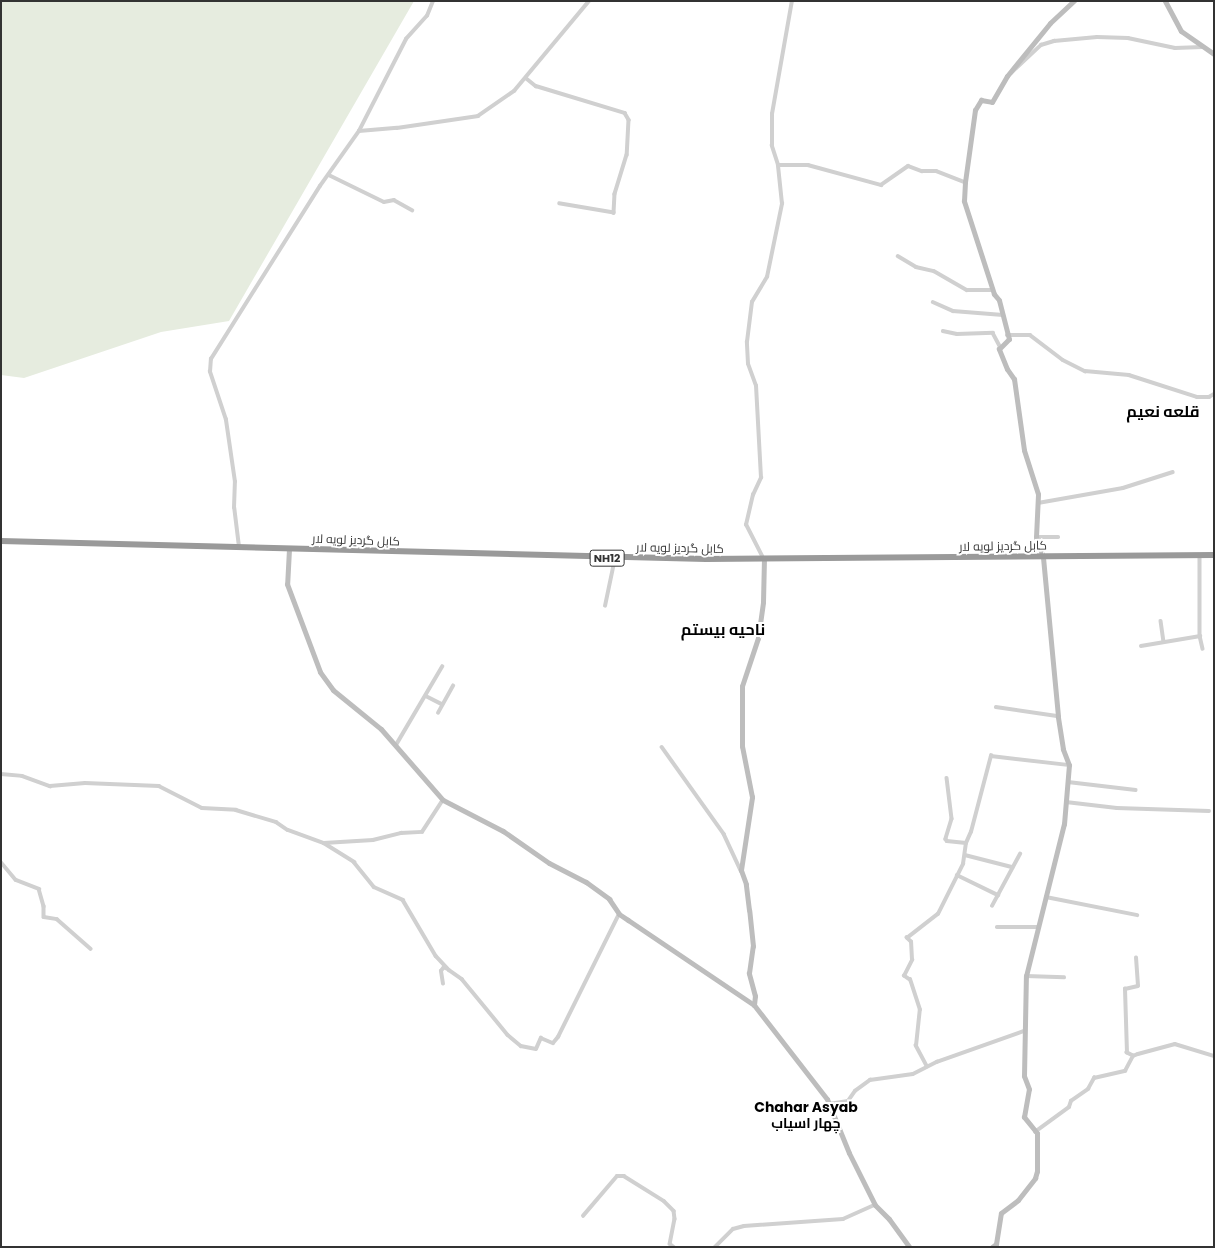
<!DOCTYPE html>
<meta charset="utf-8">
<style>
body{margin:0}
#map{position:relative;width:1215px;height:1248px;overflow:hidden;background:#fff;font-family:Poppins,Cairo,sans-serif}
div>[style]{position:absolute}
.green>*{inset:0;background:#e6ecdf}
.street>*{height:3.5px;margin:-1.75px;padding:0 1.75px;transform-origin:1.75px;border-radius:1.75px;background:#d0d0d0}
.secondary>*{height:5px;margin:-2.5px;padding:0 2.5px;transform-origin:2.5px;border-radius:2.5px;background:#bdbdbd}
.highway>*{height:6px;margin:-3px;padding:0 3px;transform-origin:3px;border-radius:3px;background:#9a9a9a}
span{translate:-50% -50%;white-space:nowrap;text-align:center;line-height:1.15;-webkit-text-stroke:4px #fff;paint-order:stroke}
.shield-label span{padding:1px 3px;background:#fff;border:1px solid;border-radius:3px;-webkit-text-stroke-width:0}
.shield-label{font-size:11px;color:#333;font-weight:700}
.street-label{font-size:12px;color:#333}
.quarter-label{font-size:14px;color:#000;font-weight:700}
.district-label{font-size:16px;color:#000;font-weight:700}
.frame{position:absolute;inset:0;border:2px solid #333;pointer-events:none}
</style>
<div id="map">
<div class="green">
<i style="clip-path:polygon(1px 1px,414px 1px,229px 321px,161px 332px,24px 378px,1px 375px)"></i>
</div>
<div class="street">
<i style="left:1011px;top:73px;width:41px;rotate:-43deg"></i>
<i style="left:1041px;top:45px;width:14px;rotate:-17deg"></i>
<i style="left:1054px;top:41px;width:43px;rotate:-5.3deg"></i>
<i style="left:1097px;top:37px;width:31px;rotate:2deg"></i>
<i style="left:1128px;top:38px;width:48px;rotate:12deg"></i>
<i style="left:1175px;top:48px;width:27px;rotate:-2deg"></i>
<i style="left:526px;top:78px;width:13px;rotate:39deg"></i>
<i style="left:536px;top:86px;width:93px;rotate:16.9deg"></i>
<i style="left:625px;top:113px;width:8px;rotate:60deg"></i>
<i style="left:629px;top:120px;width:35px;rotate:93deg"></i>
<i style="left:627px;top:155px;width:41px;rotate:107.1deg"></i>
<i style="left:615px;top:194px;width:19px;rotate:93deg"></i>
<i style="left:614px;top:213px;width:55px;rotate:-170.5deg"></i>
<i style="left:359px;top:131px;width:38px;rotate:-5deg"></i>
<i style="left:397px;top:128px;width:82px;rotate:-8.4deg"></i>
<i style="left:478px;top:116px;width:44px;rotate:-34.8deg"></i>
<i style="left:514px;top:91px;width:117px;rotate:-50.2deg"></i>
<i style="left:778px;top:165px;width:30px"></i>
<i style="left:808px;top:165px;width:76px;rotate:15.3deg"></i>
<i style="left:881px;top:185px;width:33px;rotate:-35deg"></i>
<i style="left:908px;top:166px;width:15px;rotate:20deg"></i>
<i style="left:922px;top:171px;width:14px"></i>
<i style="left:936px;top:171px;width:31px;rotate:21deg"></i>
<i style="left:329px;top:175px;width:61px;rotate:26.1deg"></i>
<i style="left:384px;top:202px;width:10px;rotate:-11deg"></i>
<i style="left:394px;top:200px;width:21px;rotate:29deg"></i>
<i style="left:898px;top:256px;width:21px;rotate:31deg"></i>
<i style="left:916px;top:267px;width:18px;rotate:13deg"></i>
<i style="left:934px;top:271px;width:38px;rotate:30deg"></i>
<i style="left:967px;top:290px;width:26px"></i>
<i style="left:933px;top:302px;width:22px;rotate:24deg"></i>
<i style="left:953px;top:311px;width:50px;rotate:4.6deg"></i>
<i style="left:943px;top:331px;width:14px;rotate:12deg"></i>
<i style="left:957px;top:334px;width:36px;rotate:-2deg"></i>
<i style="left:993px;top:333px;width:15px;rotate:62deg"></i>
<i style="left:1007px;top:335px;width:23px"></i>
<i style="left:1030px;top:335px;width:41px;rotate:37.1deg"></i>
<i style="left:1063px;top:360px;width:25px;rotate:27deg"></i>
<i style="left:1085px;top:371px;width:44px;rotate:5.2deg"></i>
<i style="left:1129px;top:375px;width:71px;rotate:17.9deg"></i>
<i style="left:1197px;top:397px;width:12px"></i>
<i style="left:1209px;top:397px;width:6px;rotate:-31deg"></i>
<i style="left:1038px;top:503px;width:86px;rotate:-10deg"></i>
<i style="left:1123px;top:488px;width:52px;rotate:-17.7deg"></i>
<i style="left:1036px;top:537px;width:22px"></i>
<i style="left:239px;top:547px;width:39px;rotate:-97deg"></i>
<i style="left:234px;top:508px;width:26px;rotate:-88deg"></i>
<i style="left:235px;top:482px;width:63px;rotate:-98.3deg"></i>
<i style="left:226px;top:420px;width:51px;rotate:-108.4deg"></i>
<i style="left:210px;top:372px;width:13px;rotate:-86deg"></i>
<i style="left:211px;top:359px;width:204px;rotate:-57.8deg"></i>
<i style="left:320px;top:186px;width:67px;rotate:-54.7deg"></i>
<i style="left:359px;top:131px;width:103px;rotate:-62.9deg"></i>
<i style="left:406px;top:39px;width:31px;rotate:-48deg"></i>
<i style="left:427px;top:16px;width:16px;rotate:-68deg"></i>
<i style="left:1200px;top:556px;width:80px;rotate:90deg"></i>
<i style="left:1200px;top:636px;width:13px;rotate:77deg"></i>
<i style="left:763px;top:558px;width:37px;rotate:-117deg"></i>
<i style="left:746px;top:525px;width:31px;rotate:-77deg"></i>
<i style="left:753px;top:495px;width:19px;rotate:-65deg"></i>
<i style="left:761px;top:478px;width:92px;rotate:-93.1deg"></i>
<i style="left:756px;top:386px;width:23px;rotate:-110deg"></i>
<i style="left:748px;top:364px;width:22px;rotate:-93deg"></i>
<i style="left:747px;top:342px;width:40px;rotate:-82.9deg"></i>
<i style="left:752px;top:302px;width:29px;rotate:-59deg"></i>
<i style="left:767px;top:277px;width:75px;rotate:-78.4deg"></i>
<i style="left:782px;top:204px;width:39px;rotate:-96deg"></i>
<i style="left:778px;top:165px;width:20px;rotate:-108deg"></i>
<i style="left:772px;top:146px;width:32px;rotate:-90deg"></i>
<i style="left:772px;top:114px;width:115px;rotate:-80deg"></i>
<i style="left:605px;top:606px;width:49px;rotate:-78.2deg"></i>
<i style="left:1161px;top:621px;width:21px;rotate:82deg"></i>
<i style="left:1141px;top:646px;width:60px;rotate:-9.6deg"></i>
<i style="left:426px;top:696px;width:18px;rotate:27deg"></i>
<i style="left:996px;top:707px;width:63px;rotate:8.3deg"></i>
<i style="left:438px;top:713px;width:31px;rotate:-61deg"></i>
<i style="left:396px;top:745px;width:91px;rotate:-59.5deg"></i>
<i style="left:662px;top:747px;width:107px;rotate:54.5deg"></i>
<i style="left:724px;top:834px;width:40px;rotate:65deg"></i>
<i style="left:1px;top:774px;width:21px;rotate:5deg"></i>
<i style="left:22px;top:776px;width:30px;rotate:20deg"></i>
<i style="left:50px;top:786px;width:35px;rotate:-5deg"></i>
<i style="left:85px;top:783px;width:74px;rotate:2.3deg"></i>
<i style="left:159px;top:786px;width:48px;rotate:27.1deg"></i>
<i style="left:202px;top:808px;width:34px;rotate:3deg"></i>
<i style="left:236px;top:810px;width:42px;rotate:16.7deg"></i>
<i style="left:276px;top:822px;width:14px;rotate:34deg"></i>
<i style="left:288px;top:830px;width:38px;rotate:20deg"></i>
<i style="left:324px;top:843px;width:36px;rotate:32deg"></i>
<i style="left:354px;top:862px;width:32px;rotate:51deg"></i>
<i style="left:374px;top:887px;width:32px;rotate:24deg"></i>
<i style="left:403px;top:900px;width:65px;rotate:59.5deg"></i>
<i style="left:436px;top:956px;width:19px;rotate:47deg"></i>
<i style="left:449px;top:970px;width:16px;rotate:35deg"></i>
<i style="left:462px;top:979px;width:72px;rotate:50.6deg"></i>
<i style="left:508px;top:1035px;width:17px;rotate:40deg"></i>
<i style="left:521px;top:1046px;width:15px;rotate:11deg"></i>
<i style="left:536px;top:1049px;width:12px;rotate:-66deg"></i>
<i style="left:541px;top:1038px;width:13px;rotate:23deg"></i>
<i style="left:553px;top:1043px;width:8px;rotate:-50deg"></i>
<i style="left:558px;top:1037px;width:137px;rotate:-63.6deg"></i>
<i style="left:947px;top:778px;width:41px;rotate:83deg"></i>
<i style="left:952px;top:819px;width:21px;rotate:107deg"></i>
<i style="left:946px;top:839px;width:2px;rotate:63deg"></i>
<i style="left:947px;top:841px;width:19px;rotate:6deg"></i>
<i style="left:966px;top:843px;width:12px;rotate:-66deg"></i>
<i style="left:971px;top:832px;width:79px;rotate:-75.3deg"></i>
<i style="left:991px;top:756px;width:79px;rotate:6.6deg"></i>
<i style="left:1068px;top:782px;width:68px;rotate:6.7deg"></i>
<i style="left:1066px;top:802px;width:51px;rotate:6.7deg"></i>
<i style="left:1117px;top:808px;width:92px;rotate:1.9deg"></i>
<i style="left:324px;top:843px;width:49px;rotate:-3.5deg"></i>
<i style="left:373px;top:840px;width:29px;rotate:-14deg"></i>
<i style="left:401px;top:833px;width:21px;rotate:-3deg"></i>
<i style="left:422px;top:832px;width:38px;rotate:-57deg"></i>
<i style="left:965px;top:855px;width:49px;rotate:14.3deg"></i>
<i style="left:1px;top:862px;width:23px;rotate:50deg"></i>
<i style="left:16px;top:880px;width:25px;rotate:21deg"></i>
<i style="left:39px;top:889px;width:18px;rotate:74deg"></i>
<i style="left:44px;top:906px;width:11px;rotate:90deg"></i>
<i style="left:44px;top:917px;width:13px;rotate:9deg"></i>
<i style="left:57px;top:919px;width:45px;rotate:41.4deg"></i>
<i style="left:957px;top:875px;width:46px;rotate:26deg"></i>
<i style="left:1046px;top:897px;width:93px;rotate:11.2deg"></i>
<i style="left:992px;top:906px;width:59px;rotate:-61.7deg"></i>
<i style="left:997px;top:927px;width:42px"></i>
<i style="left:1026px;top:976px;width:38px;rotate:2deg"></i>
<i style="left:443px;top:984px;width:13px;rotate:-99deg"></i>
<i style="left:441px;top:971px;width:5px;rotate:-53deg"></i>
<i style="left:444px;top:967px;width:2px;rotate:27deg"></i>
<i style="left:1133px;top:1056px;width:7px;rotate:-153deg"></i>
<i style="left:1127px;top:1053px;width:64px;rotate:-91.8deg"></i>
<i style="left:1125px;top:989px;width:13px;rotate:-13deg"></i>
<i style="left:1138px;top:986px;width:28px;rotate:-94deg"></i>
<i style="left:927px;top:1067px;width:24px;rotate:-118deg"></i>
<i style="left:916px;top:1046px;width:36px;rotate:-84deg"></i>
<i style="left:920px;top:1010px;width:32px;rotate:-108deg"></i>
<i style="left:910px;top:980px;width:7px;rotate:-146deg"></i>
<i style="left:904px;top:976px;width:18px;rotate:-63deg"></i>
<i style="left:912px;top:960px;width:18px;rotate:-93deg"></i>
<i style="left:911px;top:942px;width:6px;rotate:-135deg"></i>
<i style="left:907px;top:938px;width:39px;rotate:-38deg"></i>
<i style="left:938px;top:914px;width:56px;rotate:-63.4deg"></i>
<i style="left:963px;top:864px;width:21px;rotate:-82deg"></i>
<i style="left:829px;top:1104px;width:19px;rotate:-9deg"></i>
<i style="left:848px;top:1101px;width:12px;rotate:-55deg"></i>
<i style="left:855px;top:1091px;width:19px;rotate:-36deg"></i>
<i style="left:870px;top:1080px;width:43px;rotate:-7.9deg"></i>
<i style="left:913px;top:1074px;width:27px;rotate:-27deg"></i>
<i style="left:937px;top:1062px;width:92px;rotate:-19.6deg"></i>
<i style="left:1035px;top:1132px;width:42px;rotate:-36.3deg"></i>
<i style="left:1069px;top:1107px;width:6px;rotate:-72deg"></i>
<i style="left:1071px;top:1101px;width:21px;rotate:-35deg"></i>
<i style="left:1088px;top:1089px;width:13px;rotate:-61deg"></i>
<i style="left:1094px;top:1078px;width:32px;rotate:-13deg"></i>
<i style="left:1125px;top:1071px;width:17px;rotate:-62deg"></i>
<i style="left:1133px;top:1056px;width:5px;rotate:-22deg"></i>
<i style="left:1138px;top:1054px;width:38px;rotate:-15deg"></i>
<i style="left:1175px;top:1044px;width:41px;rotate:17.1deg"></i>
<i style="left:583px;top:1216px;width:52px;rotate:-49.6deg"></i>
<i style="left:617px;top:1176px;width:7px"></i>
<i style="left:624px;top:1176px;width:47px;rotate:32deg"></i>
<i style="left:664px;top:1201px;width:14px;rotate:45deg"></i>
<i style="left:674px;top:1211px;width:8px;rotate:83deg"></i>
<i style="left:675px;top:1219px;width:25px;rotate:101deg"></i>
<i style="left:670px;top:1244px;width:5px;rotate:37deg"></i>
<i style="left:715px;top:1247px;width:25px;rotate:-45deg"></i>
<i style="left:733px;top:1229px;width:11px;rotate:-15deg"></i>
<i style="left:744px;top:1226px;width:99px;rotate:-4deg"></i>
<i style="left:843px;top:1219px;width:35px;rotate:-24deg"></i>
</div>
<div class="secondary">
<i style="left:1165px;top:1px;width:34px;rotate:62deg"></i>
<i style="left:1181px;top:31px;width:40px;rotate:34.9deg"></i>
<i style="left:289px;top:549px;width:35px;rotate:93deg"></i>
<i style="left:287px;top:584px;width:94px;rotate:69.4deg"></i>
<i style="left:320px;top:672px;width:22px;rotate:54deg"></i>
<i style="left:333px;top:690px;width:62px;rotate:39.1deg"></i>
<i style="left:381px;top:729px;width:94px;rotate:48.9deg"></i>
<i style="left:443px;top:800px;width:68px;rotate:27.3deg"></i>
<i style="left:503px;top:831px;width:56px;rotate:34.8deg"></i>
<i style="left:549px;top:863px;width:42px;rotate:27.2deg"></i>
<i style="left:586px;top:882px;width:29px;rotate:36deg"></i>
<i style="left:609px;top:899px;width:18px;rotate:56deg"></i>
<i style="left:619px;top:914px;width:11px;rotate:34deg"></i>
<i style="left:628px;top:920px;width:152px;rotate:34deg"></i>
<i style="left:754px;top:1005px;width:119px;rotate:52.2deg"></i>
<i style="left:827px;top:1099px;width:58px;rotate:67.8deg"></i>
<i style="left:849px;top:1153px;width:58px;rotate:63.4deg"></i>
<i style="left:875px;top:1205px;width:20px;rotate:45deg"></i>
<i style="left:889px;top:1219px;width:34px;rotate:54deg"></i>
<i style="left:754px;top:1005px;width:9px;rotate:-84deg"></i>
<i style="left:755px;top:996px;width:24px;rotate:-105deg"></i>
<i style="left:749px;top:973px;width:27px;rotate:-82deg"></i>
<i style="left:753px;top:946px;width:36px;rotate:-96deg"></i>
<i style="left:749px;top:910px;width:26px;rotate:-97deg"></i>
<i style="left:746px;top:884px;width:15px;rotate:-110deg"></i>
<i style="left:741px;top:870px;width:74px;rotate:-81.4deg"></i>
<i style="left:752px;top:797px;width:52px;rotate:-101.1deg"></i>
<i style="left:742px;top:746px;width:60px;rotate:-90deg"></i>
<i style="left:742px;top:686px;width:51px;rotate:-71.6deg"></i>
<i style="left:758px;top:638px;width:36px;rotate:-82deg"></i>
<i style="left:763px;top:602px;width:43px;rotate:-88.7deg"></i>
<i style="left:992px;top:1247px;width:5px;rotate:-37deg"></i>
<i style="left:996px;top:1244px;width:31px;rotate:-81deg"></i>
<i style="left:1001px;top:1213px;width:21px;rotate:-37deg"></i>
<i style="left:1018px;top:1200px;width:28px;rotate:-52deg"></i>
<i style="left:1035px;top:1178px;width:7px;rotate:-74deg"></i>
<i style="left:1037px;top:1171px;width:38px;rotate:-90deg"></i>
<i style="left:1037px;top:1133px;width:21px;rotate:-129deg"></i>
<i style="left:1024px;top:1117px;width:28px;rotate:-80deg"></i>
<i style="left:1029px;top:1089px;width:14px;rotate:-111deg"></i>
<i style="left:1024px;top:1076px;width:100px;rotate:-88.9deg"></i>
<i style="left:1026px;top:976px;width:157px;rotate:-76deg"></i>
<i style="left:1064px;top:824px;width:59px;rotate:-85.2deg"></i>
<i style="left:1069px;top:765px;width:17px;rotate:-111deg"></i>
<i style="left:1063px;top:749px;width:33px;rotate:-99deg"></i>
<i style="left:1058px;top:716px;width:160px;rotate:-95.4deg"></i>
<i style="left:1043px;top:557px;width:21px;rotate:-109deg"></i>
<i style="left:1036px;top:537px;width:43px;rotate:-87.3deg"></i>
<i style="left:1038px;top:494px;width:46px;rotate:-107.7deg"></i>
<i style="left:1024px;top:450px;width:72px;rotate:-98deg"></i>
<i style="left:1014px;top:379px;width:12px;rotate:-125deg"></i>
<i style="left:1007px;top:369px;width:22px;rotate:-112deg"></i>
<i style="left:999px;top:349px;width:14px;rotate:-45deg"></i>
<i style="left:1009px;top:339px;width:40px;rotate:-104.4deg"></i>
<i style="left:999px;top:300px;width:8px;rotate:-130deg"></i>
<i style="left:994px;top:294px;width:98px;rotate:-107.9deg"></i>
<i style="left:964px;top:201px;width:19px;rotate:-87deg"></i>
<i style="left:965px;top:182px;width:73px;rotate:-82.1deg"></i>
<i style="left:975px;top:110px;width:12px;rotate:-59deg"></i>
<i style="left:981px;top:100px;width:11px;rotate:10deg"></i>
<i style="left:992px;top:102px;width:30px;rotate:-60deg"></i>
<i style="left:1007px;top:76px;width:68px;rotate:-50.9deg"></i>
<i style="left:1050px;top:23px;width:33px;rotate:-43deg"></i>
</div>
<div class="highway">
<i style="left:1px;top:541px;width:705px;rotate:1.46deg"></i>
<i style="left:706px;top:559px;width:508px;rotate:-0.45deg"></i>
</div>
<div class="shield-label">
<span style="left:607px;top:558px">NH12</span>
</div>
<div class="street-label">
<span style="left:356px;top:540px;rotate:2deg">کابل گردیز لویه لار</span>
<span style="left:1003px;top:546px;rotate:-1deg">کابل گردیز لویه لار</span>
<span style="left:680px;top:548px;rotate:1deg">کابل گردیز لویه لار</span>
</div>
<div class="quarter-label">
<span style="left:806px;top:1115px">Chahar Asyab<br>چهار اسیاب</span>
</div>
<div class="district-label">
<span style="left:1163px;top:412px">قلعه نعيم</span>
<span style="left:723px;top:630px">ناحیه بیستم</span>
</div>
<div class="frame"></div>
</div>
